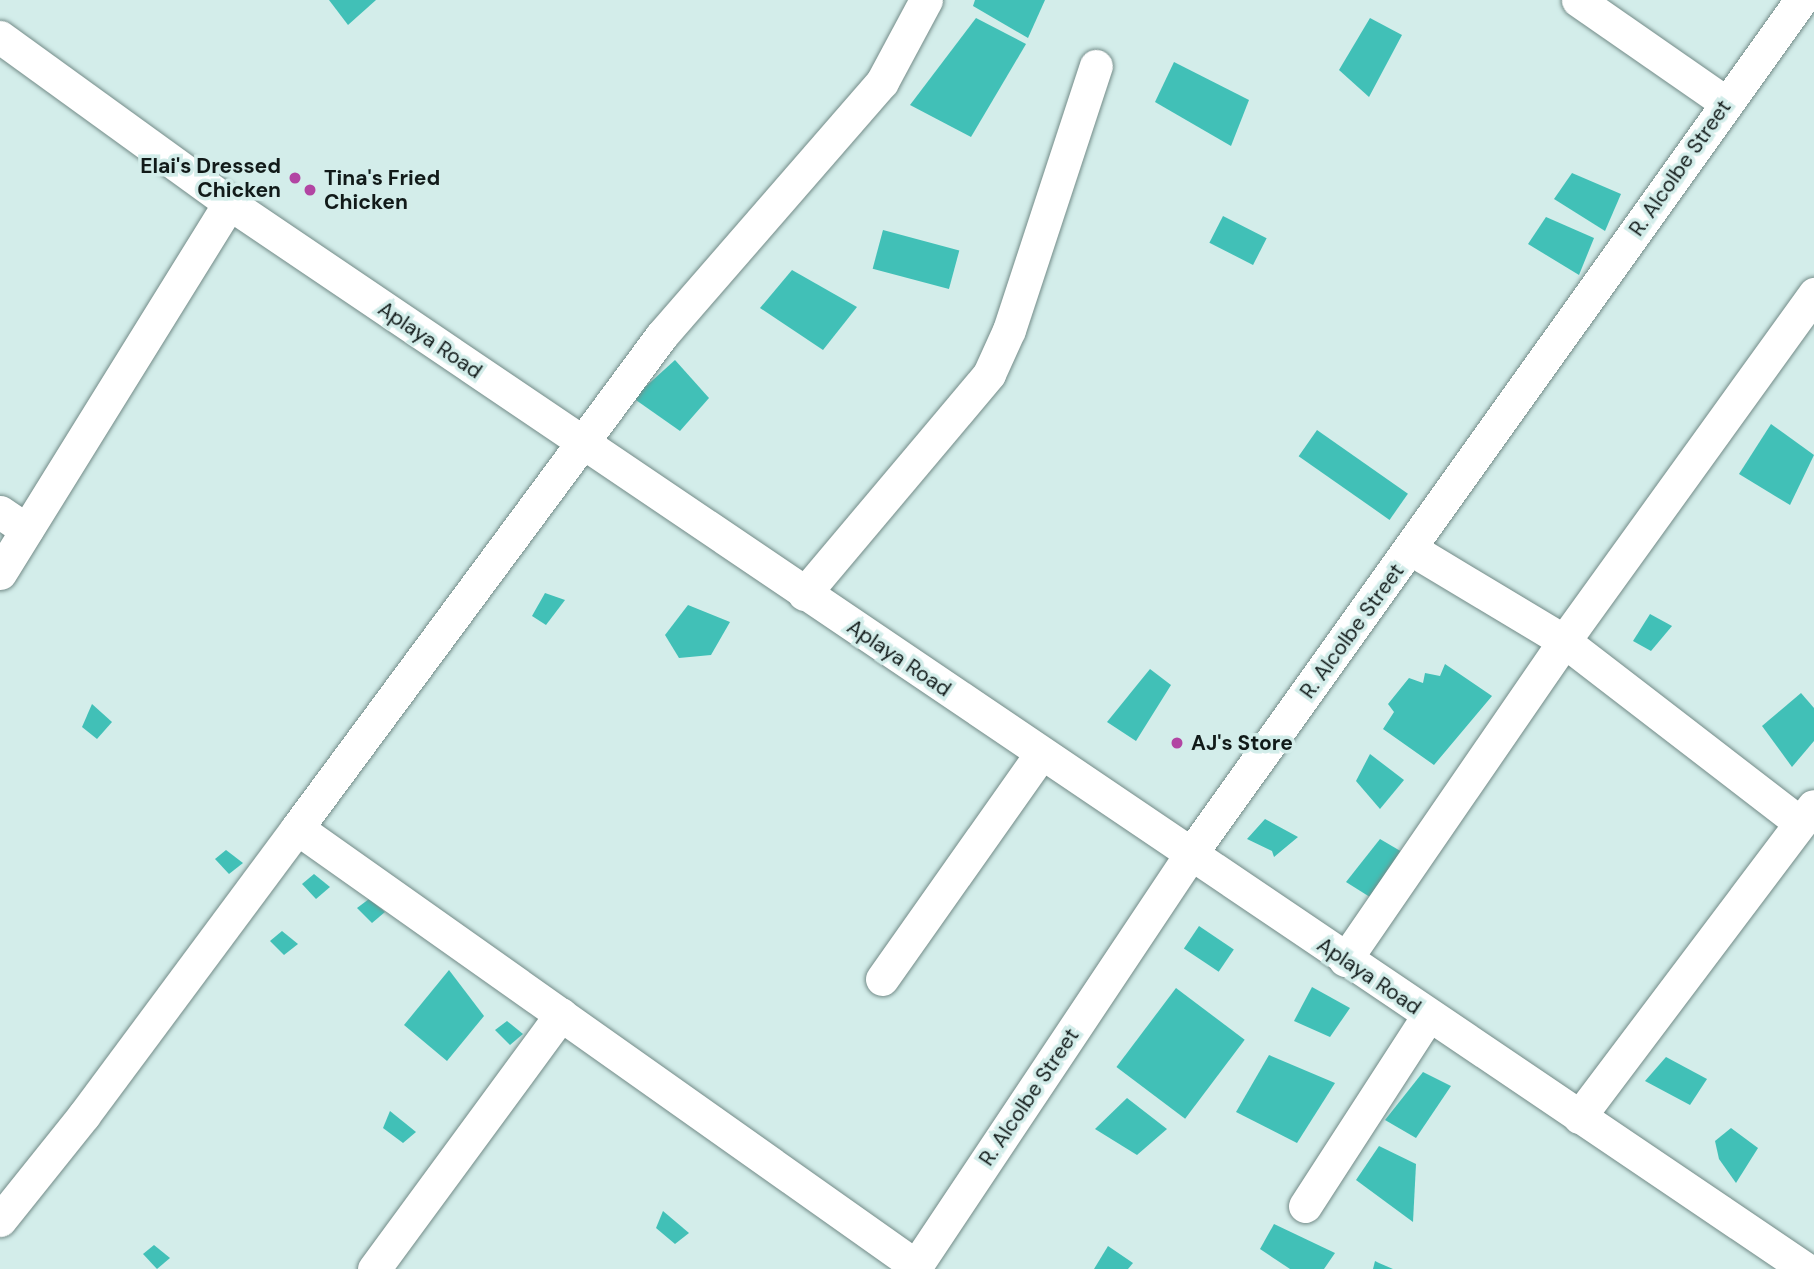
<!DOCTYPE html>
<style>
body{margin:0}
#map{position:relative;width:1814px;height:1269px;overflow:hidden;background:#d3edea;font-family:"DM Sans",sans-serif}
div>[style]{position:absolute}
.building>*{inset:0;background:#41c0b7;transform-origin:0 0}
.roads{filter:drop-shadow(0 0 2px #738b88) drop-shadow(0 0 2px #738b88)}
.minor>*{height:33px;margin:-16.5px;padding:0 16.5px;transform-origin:16.5px;border-radius:16.5px;background:#fff}
.dots>*{width:19px;height:19px;translate:-50% -50%;box-sizing:border-box;border:4px solid #d3edea;border-radius:50%}
span{translate:-50% -50%;white-space:nowrap;text-align:center;line-height:1.15;-webkit-text-stroke:7px #d3edea;paint-order:stroke}
.poi-label{font-size:21px;color:#111a19;font-weight:700}
.right{translate:-100% -50%;text-align:right}
.left{translate:0 -50%;text-align:left}
.street-label{font-size:21px;color:#111a19}
</style>
<div id="map">
<div class="building">
<i style="clip-path:polygon(329px 0,376px 0,348px 25px)"></i>
<i style="clip-path:polygon(975px 0,1045px 0,1028px 38px,973px 6px)"></i>
<i style="clip-path:polygon(976px 18px,1026px 44px,971px 137px,910px 105px)"></i>
<i style="clip-path:polygon(1370px 18px,1402px 35px,1369px 97px,1339px 70px)"></i>
<i style="clip-path:polygon(1174px 62px,1249px 100px,1231px 146px,1155px 102px)"></i>
<i style="clip-path:polygon(1572px 173px,1621px 194px,1605px 231px,1554px 199px)"></i>
<i style="left:1223px;top:216px;width:49px;height:30px;rotate:27deg"></i>
<i style="clip-path:polygon(1546px 217px,1594px 238px,1579px 275px,1528px 244px)"></i>
<i style="left:883px;top:230px;width:79px;height:40px;rotate:15deg"></i>
<i style="clip-path:polygon(792px 270px,857px 307px,823px 350px,760px 308px)"></i>
<i style="clip-path:polygon(675px 360px,709px 398px,680px 431px,633px 398px)"></i>
<i style="clip-path:polygon(1771px 424px,1814px 455px,1790px 505px,1739px 474px)"></i>
<i style="left:1317px;top:430px;width:111px;height:32px;rotate:35deg"></i>
<i style="clip-path:polygon(545px 593px,565px 600px,546px 625px,532px 616px)"></i>
<i style="clip-path:polygon(688px 605px,730px 622px,711px 655px,679px 658px,665px 635px)"></i>
<i style="clip-path:polygon(1650px 614px,1672px 626px,1651px 651px,1633px 641px)"></i>
<i style="clip-path:polygon(1445px 664px,1492px 696px,1434px 765px,1383px 729px,1394px 712px,1388px 704px,1409px 678px,1423px 683px,1425px 673px,1440px 676px)"></i>
<i style="clip-path:polygon(1150px 669px,1171px 685px,1136px 741px,1107px 722px)"></i>
<i style="clip-path:polygon(1801px 693px,1814px 708px,1814px 741px,1792px 767px,1762px 726px)"></i>
<i style="clip-path:polygon(92px 704px,112px 722px,97px 739px,82px 727px)"></i>
<i style="clip-path:polygon(1370px 754px,1404px 780px,1380px 809px,1356px 781px)"></i>
<i style="clip-path:polygon(1265px 819px,1298px 837px,1274px 857px,1272px 851px,1247px 839px)"></i>
<i style="clip-path:polygon(1380px 839px,1414px 859px,1381px 904px,1346px 882px)"></i>
<i style="clip-path:polygon(226px 850px,243px 863px,229px 874px,215px 859px)"></i>
<i style="clip-path:polygon(314px 874px,330px 887px,316px 899px,302px 884px)"></i>
<i style="clip-path:polygon(369px 899px,385px 912px,372px 923px,357px 908px)"></i>
<i style="left:1199px;top:926px;width:42px;height:27px;rotate:34deg"></i>
<i style="clip-path:polygon(282px 931px,298px 944px,284px 955px,270px 941px)"></i>
<i style="clip-path:polygon(449px 970px,484px 1016px,447px 1061px,404px 1025px)"></i>
<i style="clip-path:polygon(1312px 987px,1350px 1008px,1330px 1037px,1294px 1021px)"></i>
<i style="left:1176px;top:988px;width:86px;height:99px;rotate:37deg"></i>
<i style="clip-path:polygon(507px 1021px,523px 1034px,510px 1045px,495px 1030px)"></i>
<i style="clip-path:polygon(1269px 1055px,1335px 1083px,1297px 1143px,1236px 1112px)"></i>
<i style="clip-path:polygon(1666px 1057px,1707px 1079px,1690px 1105px,1645px 1081px)"></i>
<i style="clip-path:polygon(1423px 1072px,1451px 1086px,1416px 1138px,1385px 1120px)"></i>
<i style="clip-path:polygon(1127px 1098px,1167px 1129px,1137px 1155px,1095px 1129px)"></i>
<i style="clip-path:polygon(390px 1111px,416px 1132px,403px 1143px,383px 1128px)"></i>
<i style="clip-path:polygon(1731px 1128px,1758px 1148px,1736px 1183px,1719px 1159px,1715px 1141px)"></i>
<i style="clip-path:polygon(1379px 1146px,1416px 1164px,1413px 1222px,1356px 1180px)"></i>
<i style="clip-path:polygon(663px 1211px,689px 1233px,675px 1244px,656px 1228px)"></i>
<i style="clip-path:polygon(1274px 1224px,1335px 1253px,1324px 1269px,1290px 1269px,1260px 1249px)"></i>
<i style="clip-path:polygon(154px 1245px,170px 1258px,157px 1269px,143px 1254px)"></i>
<i style="clip-path:polygon(1108px 1246px,1133px 1263px,1128px 1269px,1094px 1269px)"></i>
<i style="clip-path:polygon(1375px 1261px,1379px 1263px,1393px 1269px,1373px 1269px)"></i>
</div>
<div class="roads">
<div class="minor">
<i style="left:1578px;top:0;width:179px;rotate:34.8deg"></i>
<i style="left:0;top:37px;width:283px;rotate:35.9deg"></i>
<i style="left:229px;top:203px;width:1903px;rotate:34.06deg"></i>
<i style="left:0;top:512px;width:32px;rotate:34deg"></i>
<i style="left:1411px;top:549px;width:179px;rotate:31deg"></i>
<i style="left:1564px;top:641px;width:297px;rotate:37.6deg"></i>
<i style="left:0;top:573px;width:435px;rotate:-58.2deg"></i>
<i style="left:804px;top:594px;width:287px;rotate:-49.9deg"></i>
<i style="left:989px;top:374px;width:48px;rotate:-65.6deg"></i>
<i style="left:1009px;top:330px;width:278px;rotate:-71.8deg"></i>
<i style="left:1345px;top:960px;width:387px;rotate:-55.5deg"></i>
<i style="left:1564px;top:641px;width:428px;rotate:-54.2deg"></i>
<i style="left:882px;top:979px;width:276px;rotate:-54.8deg"></i>
<i style="left:1579px;top:1117px;width:389px;rotate:-53deg"></i>
<i style="left:1305px;top:1206px;width:226px;rotate:-57.1deg"></i>
<i style="left:0;top:1220px;width:134px;rotate:-51.3deg"></i>
<i style="left:84px;top:1115px;width:357px;rotate:-53.4deg"></i>
<i style="left:916px;top:1266px;width:758px;rotate:-144.72deg"></i>
<i style="left:297px;top:828px;width:613px;rotate:-53.49deg"></i>
<i style="left:662px;top:335px;width:335px;rotate:-49deg"></i>
<i style="left:882px;top:82px;width:93px;rotate:-61.8deg"></i>
<i style="left:374px;top:1269px;width:316px;rotate:-53.7deg"></i>
<i style="left:914px;top:1269px;width:498px;rotate:-56.3deg"></i>
<i style="left:1190px;top:855px;width:1051px;rotate:-54.45deg"></i>
</div>
</div>
<div class="dots">
<i style="left:295px;top:178px;background:#b245a3"></i>
<i style="left:310px;top:190px;background:#b245a3"></i>
<i style="left:1177px;top:743px;background:#b245a3"></i>
</div>
<div class="poi-label">
<span class="right" style="left:281px;top:178px">Elai's Dressed<br>Chicken</span>
<span class="left" style="left:324px;top:190px">Tina's Fried<br>Chicken</span>
<span class="left" style="left:1191px;top:743px">AJ's Store</span>
</div>
<div class="street-label">
<span style="left:1680px;top:168px;rotate:-55deg">R. Alcolbe Street</span>
<span style="left:430px;top:340px;rotate:34deg">Aplaya Road</span>
<span style="left:1352px;top:631px;rotate:-54deg">R. Alcolbe Street</span>
<span style="left:899px;top:658px;rotate:34deg">Aplaya Road</span>
<span style="left:1369px;top:976px;rotate:34deg">Aplaya Road</span>
<span style="left:1029px;top:1097px;rotate:-56deg">R. Alcolbe Street</span>
</div>
</div>
